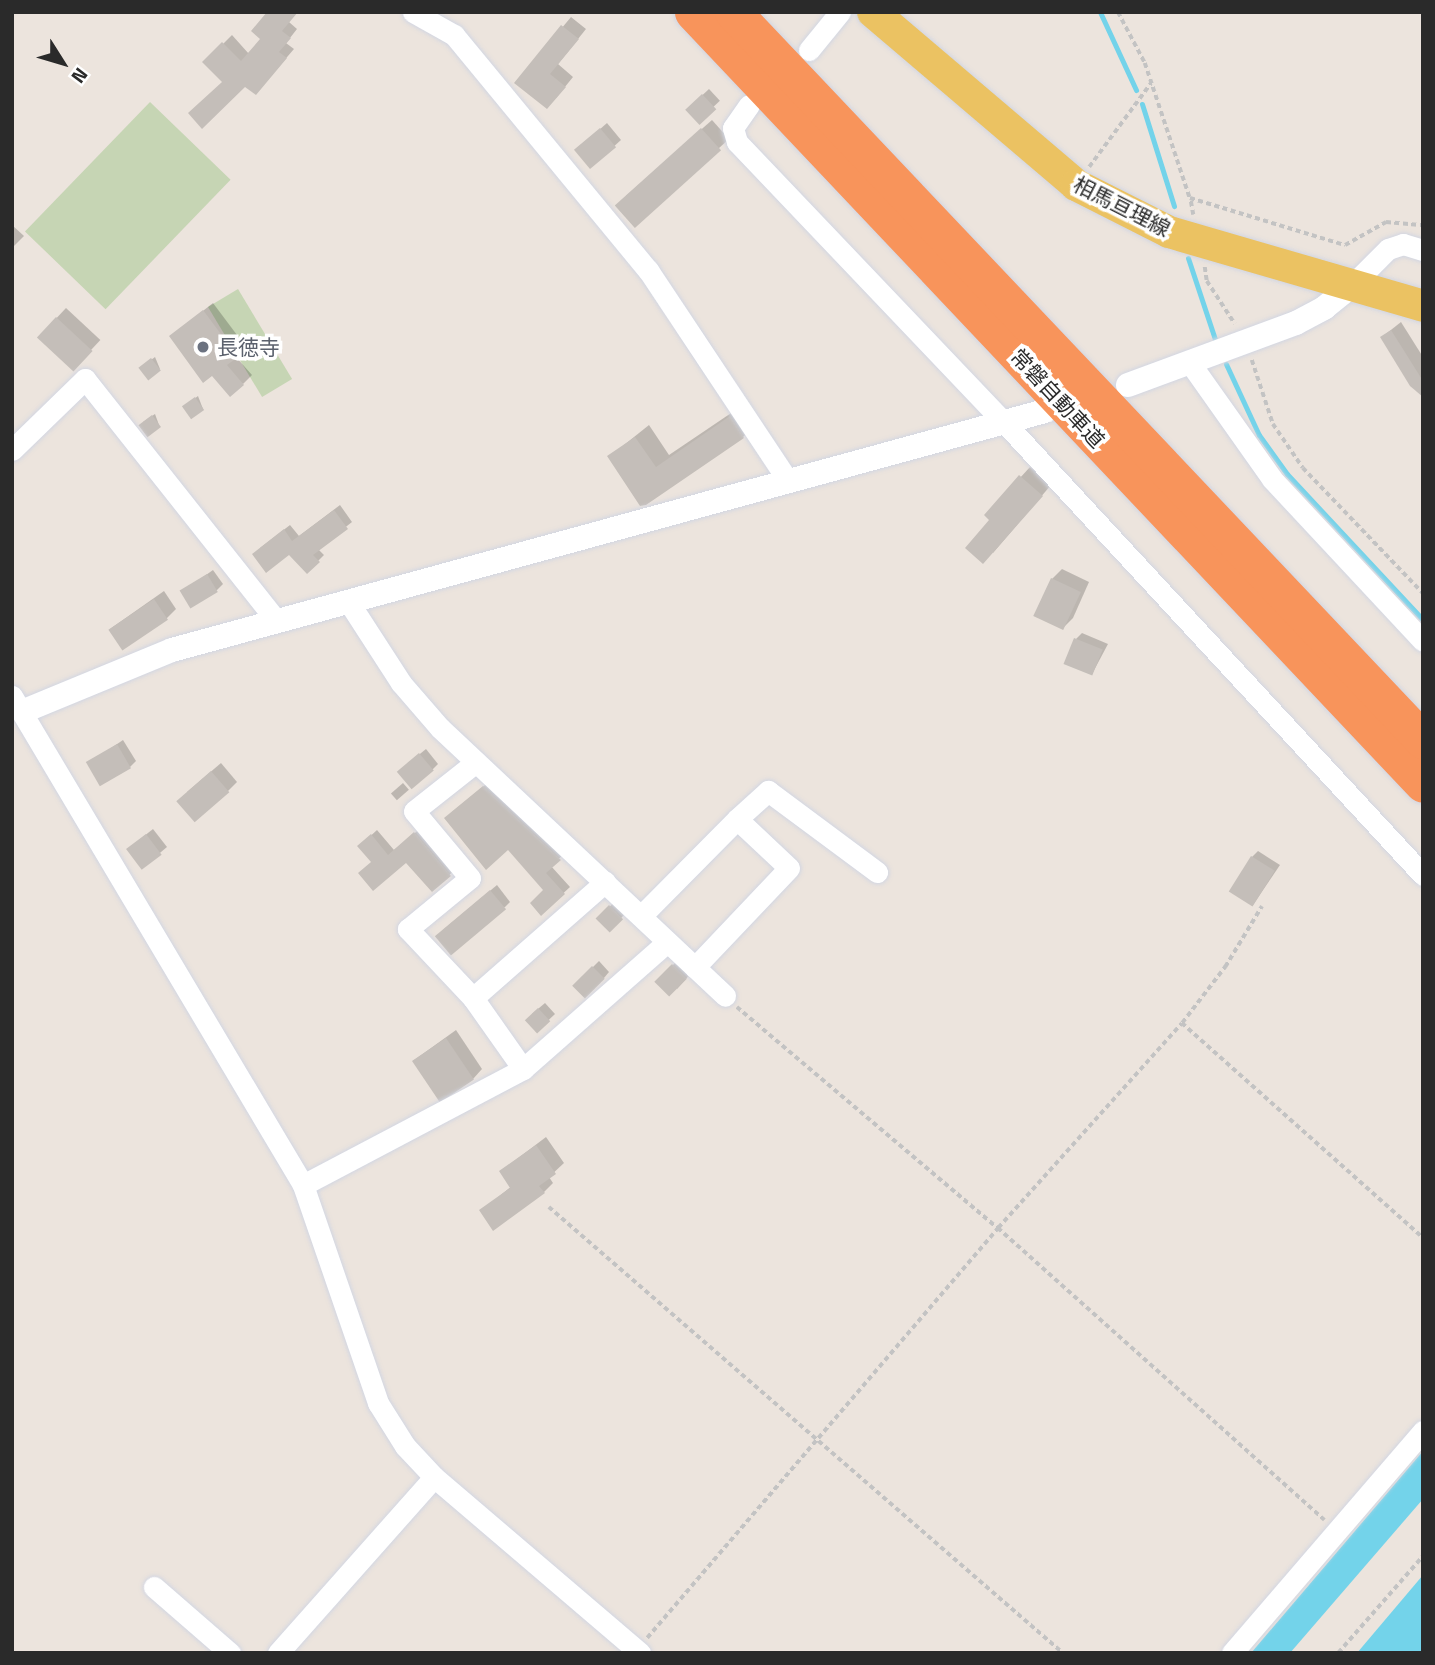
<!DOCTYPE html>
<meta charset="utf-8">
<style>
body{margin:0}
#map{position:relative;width:1435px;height:1665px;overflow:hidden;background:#ece4dd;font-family:"Titillium Web","Noto Sans JP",sans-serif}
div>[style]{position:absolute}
.cemetery>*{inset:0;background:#c6d5b4;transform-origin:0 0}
.water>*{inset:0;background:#73d3ea}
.shadow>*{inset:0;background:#0003;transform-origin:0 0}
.stream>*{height:5px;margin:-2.5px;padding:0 2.5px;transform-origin:2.5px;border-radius:2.5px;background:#73d3ea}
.building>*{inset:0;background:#c4beb9;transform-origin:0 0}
.path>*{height:3.5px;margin-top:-1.75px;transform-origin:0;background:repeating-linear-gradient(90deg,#c3c3c3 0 5px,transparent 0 8.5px)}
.roads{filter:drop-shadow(0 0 2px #d2d6e2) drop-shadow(0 0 2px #d2d6e2)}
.minor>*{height:21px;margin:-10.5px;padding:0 10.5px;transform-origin:10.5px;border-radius:10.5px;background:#fff}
.tertiary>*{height:24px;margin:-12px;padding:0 12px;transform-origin:12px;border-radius:12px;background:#fff}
.primary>*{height:32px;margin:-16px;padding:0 16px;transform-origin:16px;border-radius:16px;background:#ebc262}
.motorway>*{height:37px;margin:-18.5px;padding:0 18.5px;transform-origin:18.5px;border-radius:18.5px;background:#f8945b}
.dots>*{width:19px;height:19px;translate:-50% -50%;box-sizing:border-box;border:4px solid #fff;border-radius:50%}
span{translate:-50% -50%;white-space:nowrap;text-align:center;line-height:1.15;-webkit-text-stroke:7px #fff;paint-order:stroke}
.street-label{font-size:21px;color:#2a2a2a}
.worship-label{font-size:21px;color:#5b616d}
.left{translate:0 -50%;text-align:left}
.frame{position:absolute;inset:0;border:14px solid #2a2a2a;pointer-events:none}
.north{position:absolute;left:28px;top:28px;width:70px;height:70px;-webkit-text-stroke:5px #fff;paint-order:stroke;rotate:127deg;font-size:19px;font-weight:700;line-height:28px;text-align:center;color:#2a2a2a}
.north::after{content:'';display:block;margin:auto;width:24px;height:32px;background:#2a2a2a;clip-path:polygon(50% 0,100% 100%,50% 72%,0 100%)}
</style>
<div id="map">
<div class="cemetery">
<i style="left:150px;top:102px;width:112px;height:180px;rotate:44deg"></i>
<i style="left:238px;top:289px;width:105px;height:35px;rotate:59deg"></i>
</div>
<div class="water">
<i style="clip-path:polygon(1423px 1451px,1423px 1499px,1290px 1653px,1251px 1653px)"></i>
<i style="clip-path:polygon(1423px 1575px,1423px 1653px,1357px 1653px)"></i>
</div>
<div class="shadow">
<i style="clip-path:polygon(571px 17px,586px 29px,558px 64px,573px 77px,556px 98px,516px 83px)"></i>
<i style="clip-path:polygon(289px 22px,297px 29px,286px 43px,294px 49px,263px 85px,224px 82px,205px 62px,232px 35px,249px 54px,262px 39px)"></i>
<i style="left:709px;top:89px;width:16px;height:30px;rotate:47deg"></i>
<i style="clip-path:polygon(712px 120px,729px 139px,634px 225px,626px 196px)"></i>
<i style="clip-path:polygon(607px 123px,621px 140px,591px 167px,583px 144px)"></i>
<i style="clip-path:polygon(12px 225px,24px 236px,12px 248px)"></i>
<i style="clip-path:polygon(213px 303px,246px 347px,236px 357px,252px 375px,243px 384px,171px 336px)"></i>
<i style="left:66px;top:308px;width:47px;height:38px;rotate:43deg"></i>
<i style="clip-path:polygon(1401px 322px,1423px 357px,1423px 394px,1382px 337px)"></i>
<i style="clip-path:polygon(155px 357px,160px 369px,143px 366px)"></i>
<i style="clip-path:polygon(198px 396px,203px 409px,186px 405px)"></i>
<i style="clip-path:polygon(743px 405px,756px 424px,743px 437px,641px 504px,609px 457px,649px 425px,669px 455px)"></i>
<i style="clip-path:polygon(155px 414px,159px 425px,143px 422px)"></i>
<i style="clip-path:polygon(1030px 467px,1051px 485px,993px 553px,992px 520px,986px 515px)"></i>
<i style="clip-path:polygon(340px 505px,352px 522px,318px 549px,324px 555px,307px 572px,289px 553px,260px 548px,290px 525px,299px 536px)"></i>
<i style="clip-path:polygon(1062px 569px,1089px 582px,1073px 618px,1063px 628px,1052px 579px)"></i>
<i style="clip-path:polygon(213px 570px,223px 584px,217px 590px,182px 592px)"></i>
<i style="clip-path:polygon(164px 591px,176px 609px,166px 619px,110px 629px)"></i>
<i style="clip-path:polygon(1082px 633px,1108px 644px,1092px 674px,1076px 639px)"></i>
<i style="clip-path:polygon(123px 740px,136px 761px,130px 767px,89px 763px)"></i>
<i style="clip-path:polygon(426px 749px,438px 764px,432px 770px,405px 766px)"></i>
<i style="clip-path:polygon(221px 763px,237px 782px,228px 791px,187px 792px)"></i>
<i style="clip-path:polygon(490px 781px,565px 853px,551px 866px,570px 887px,542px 913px,545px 890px,508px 848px,452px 812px)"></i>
<i style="left:403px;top:783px;width:9px;height:16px;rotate:49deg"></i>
<i style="clip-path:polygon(421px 828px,456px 869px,432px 890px,407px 860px,373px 862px,365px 841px,377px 830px,394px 850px)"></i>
<i style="clip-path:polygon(153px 829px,167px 847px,142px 868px,134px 844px)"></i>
<i style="clip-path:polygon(1258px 851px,1280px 865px,1253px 905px,1252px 857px)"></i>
<i style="clip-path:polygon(497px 885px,510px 902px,505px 907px,443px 930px)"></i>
<i style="left:616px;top:900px;width:16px;height:25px;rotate:43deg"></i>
<i style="clip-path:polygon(679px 959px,692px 972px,677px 989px,673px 965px)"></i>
<i style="clip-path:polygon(599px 961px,609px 972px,604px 978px,575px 985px)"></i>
<i style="clip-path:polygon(545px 1003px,555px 1014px,536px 1032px,532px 1014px)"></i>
<i style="clip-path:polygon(456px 1030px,482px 1069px,473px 1079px,413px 1061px)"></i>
<i style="clip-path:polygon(546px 1137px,564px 1163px,549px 1177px,553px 1183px,544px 1192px,481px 1211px,512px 1186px,501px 1171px)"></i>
</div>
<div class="stream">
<i style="left:1100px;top:12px;width:86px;rotate:65.2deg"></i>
<i style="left:1142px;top:104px;width:107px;rotate:72.6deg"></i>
<i style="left:1188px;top:258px;width:89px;rotate:71.6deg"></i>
<i style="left:1226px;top:364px;width:78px;rotate:65.1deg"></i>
<i style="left:1259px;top:435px;width:48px;rotate:54.3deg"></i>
<i style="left:1287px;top:474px;width:200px;rotate:47deg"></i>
</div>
<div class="building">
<i style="clip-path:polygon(267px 12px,298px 12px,282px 31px,291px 38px,279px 52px,287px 58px,256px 95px,245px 87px,202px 129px,188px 113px,222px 82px,202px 62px,222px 42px,241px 61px,260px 39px,251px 31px)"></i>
<i style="clip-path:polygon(561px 25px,579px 39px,550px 74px,566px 87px,547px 109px,514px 83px)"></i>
<i style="left:702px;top:94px;width:21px;height:23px;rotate:47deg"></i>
<i style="left:600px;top:128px;width:25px;height:34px;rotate:50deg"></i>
<i style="left:701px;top:128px;width:30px;height:116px;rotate:48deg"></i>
<i style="clip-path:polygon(203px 310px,238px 357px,227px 365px,244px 385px,230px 397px,212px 376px,203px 383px,169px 336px)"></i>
<i style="left:56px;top:317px;width:50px;height:28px;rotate:43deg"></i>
<i style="clip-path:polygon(1391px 330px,1423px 381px,1423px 397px,1410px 386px,1380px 337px)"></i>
<i style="left:151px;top:358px;width:16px;height:16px;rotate:52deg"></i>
<i style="left:195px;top:397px;width:16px;height:16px;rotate:55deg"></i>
<i style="left:152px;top:415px;width:15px;height:17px;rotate:53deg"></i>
<i style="clip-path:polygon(730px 416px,744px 438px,646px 505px,640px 506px,607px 456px,635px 437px,656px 467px)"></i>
<i style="clip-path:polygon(1019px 475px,1043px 496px,983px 564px,965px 548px,989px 520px,984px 515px)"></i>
<i style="clip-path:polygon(334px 510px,348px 529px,313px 555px,320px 562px,307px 574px,289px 555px,266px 573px,252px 554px,284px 529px,292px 541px)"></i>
<i style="left:207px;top:574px;width:21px;height:32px;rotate:59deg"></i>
<i style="left:1051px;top:578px;width:33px;height:42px;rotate:25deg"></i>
<i style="left:154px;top:599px;width:25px;height:55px;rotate:56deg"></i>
<i style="left:1074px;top:638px;width:31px;height:28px;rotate:22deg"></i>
<i style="left:117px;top:744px;width:28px;height:36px;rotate:60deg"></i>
<i style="left:419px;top:753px;width:23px;height:29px;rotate:50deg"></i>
<i style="left:211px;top:771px;width:28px;height:46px;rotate:49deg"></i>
<i style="clip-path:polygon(483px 786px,561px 860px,546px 873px,565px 894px,541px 916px,530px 903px,543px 890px,508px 850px,486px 870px,444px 818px)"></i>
<i style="clip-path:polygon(414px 832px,451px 876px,432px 892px,406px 863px,373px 891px,358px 873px,371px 862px,357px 846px,371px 834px,388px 855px)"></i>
<i style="left:146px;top:834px;width:26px;height:25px;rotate:53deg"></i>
<i style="left:1251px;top:856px;width:28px;height:42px;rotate:32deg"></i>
<i style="left:490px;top:890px;width:25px;height:72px;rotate:50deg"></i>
<i style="left:609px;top:905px;width:20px;height:19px;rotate:45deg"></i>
<i style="left:672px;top:964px;width:21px;height:25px;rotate:45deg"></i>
<i style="left:592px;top:966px;width:18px;height:28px;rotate:45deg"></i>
<i style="left:538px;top:1008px;width:18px;height:18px;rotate:47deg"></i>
<i style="left:446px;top:1038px;width:50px;height:41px;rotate:56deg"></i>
<i style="clip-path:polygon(536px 1145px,556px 1174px,539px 1186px,545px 1193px,493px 1231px,479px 1210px,510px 1188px,499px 1171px)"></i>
</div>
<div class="path">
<i style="left:1118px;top:12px;width:58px;rotate:62.1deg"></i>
<i style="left:1145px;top:63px;width:142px;rotate:71.6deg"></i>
<i style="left:1089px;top:167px;width:104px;rotate:-53.6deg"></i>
<i style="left:1193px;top:215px;width:17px;rotate:-100deg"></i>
<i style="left:1190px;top:198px;width:162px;rotate:16.9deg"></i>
<i style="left:1345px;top:245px;width:47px;rotate:-29.3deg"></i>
<i style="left:1386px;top:222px;width:37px;rotate:5deg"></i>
<i style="left:1205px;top:267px;width:14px;rotate:82deg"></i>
<i style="left:1207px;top:281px;width:51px;rotate:56.9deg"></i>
<i style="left:1252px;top:360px;width:67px;rotate:71.8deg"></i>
<i style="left:1273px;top:424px;width:53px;rotate:55.7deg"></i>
<i style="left:1303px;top:468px;width:173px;rotate:46.2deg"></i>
<i style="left:737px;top:1007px;width:342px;rotate:40.3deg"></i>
<i style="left:998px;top:1228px;width:438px;rotate:41.8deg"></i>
<i style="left:1182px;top:1023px;width:323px;rotate:41.7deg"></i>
<i style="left:549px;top:1207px;width:681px;rotate:40.95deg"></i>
<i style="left:647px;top:1638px;width:540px;rotate:-49.43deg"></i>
<i style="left:998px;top:1228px;width:275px;rotate:-48.1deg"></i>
<i style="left:1182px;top:1023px;width:71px;rotate:-52.5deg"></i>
<i style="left:1225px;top:967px;width:71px;rotate:-58.8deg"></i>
<i style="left:1338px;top:1653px;width:129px;rotate:-48.8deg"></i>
</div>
<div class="roads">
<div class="minor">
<i style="left:413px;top:12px;width:47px;rotate:29.3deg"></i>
<i style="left:454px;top:35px;width:305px;rotate:50.5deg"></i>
<i style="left:648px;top:270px;width:251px;rotate:56.4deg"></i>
<i style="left:809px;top:50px;width:49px;rotate:-50.8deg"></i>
<i style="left:749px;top:105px;width:28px;rotate:125deg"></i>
<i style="left:733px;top:128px;width:15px;rotate:74deg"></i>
<i style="left:737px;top:142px;width:387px;rotate:46.4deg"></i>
<i style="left:1004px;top:422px;width:617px;rotate:47.23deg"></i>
<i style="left:1352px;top:285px;width:51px;rotate:-45deg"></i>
<i style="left:1388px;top:249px;width:16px;rotate:-18deg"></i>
<i style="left:1403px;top:244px;width:21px;rotate:17deg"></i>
<i style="left:1190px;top:363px;width:142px;rotate:54.7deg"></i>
<i style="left:1272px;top:479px;width:221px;rotate:47deg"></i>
<i style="left:12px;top:450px;width:102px;rotate:-44.2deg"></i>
<i style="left:85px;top:379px;width:309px;rotate:51.6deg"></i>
<i style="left:348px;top:601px;width:98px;rotate:57.1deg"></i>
<i style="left:401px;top:683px;width:60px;rotate:49.1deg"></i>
<i style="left:440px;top:728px;width:391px;rotate:43.2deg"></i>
<i style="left:12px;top:696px;width:569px;rotate:59.24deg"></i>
<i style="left:303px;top:1185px;width:231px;rotate:71deg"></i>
<i style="left:378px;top:1403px;width:51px;rotate:57.9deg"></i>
<i style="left:405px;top:1446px;width:42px;rotate:46.9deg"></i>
<i style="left:434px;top:1477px;width:271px;rotate:40.5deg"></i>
<i style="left:737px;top:819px;width:42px;rotate:-42.1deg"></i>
<i style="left:768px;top:791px;width:136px;rotate:36.6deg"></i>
<i style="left:642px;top:915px;width:135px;rotate:-45.3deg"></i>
<i style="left:737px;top:819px;width:71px;rotate:43.3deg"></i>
<i style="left:789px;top:868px;width:137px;rotate:133.5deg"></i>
<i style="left:473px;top:998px;width:95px;rotate:-133.3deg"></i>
<i style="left:408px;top:929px;width:80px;rotate:-39.4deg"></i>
<i style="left:470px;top:878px;width:87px;rotate:-129.9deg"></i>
<i style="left:414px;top:811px;width:79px;rotate:-38.3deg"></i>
<i style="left:523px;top:1069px;width:87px;rotate:-125.2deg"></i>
<i style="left:473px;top:998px;width:176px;rotate:-41.3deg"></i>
<i style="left:303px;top:1185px;width:249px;rotate:-27.8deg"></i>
<i style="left:523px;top:1069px;width:192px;rotate:-41.4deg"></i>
<i style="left:154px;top:1587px;width:101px;rotate:41deg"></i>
<i style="left:278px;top:1653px;width:235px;rotate:-48.4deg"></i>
<i style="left:1232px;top:1653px;width:293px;rotate:-49.3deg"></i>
</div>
<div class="tertiary">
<i style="left:1128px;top:385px;width:179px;rotate:-20.3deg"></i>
<i style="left:1296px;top:323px;width:32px;rotate:-28deg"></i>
<i style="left:1324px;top:308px;width:36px;rotate:-39deg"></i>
<i style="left:24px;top:711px;width:160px;rotate:-22.4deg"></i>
<i style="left:172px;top:650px;width:905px;rotate:-15.31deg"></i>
</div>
<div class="primary">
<i style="left:873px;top:12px;width:267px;rotate:40.4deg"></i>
<i style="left:1076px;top:185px;width:104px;rotate:26.8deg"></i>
<i style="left:1169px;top:232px;width:265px;rotate:16.2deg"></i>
</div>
<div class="motorway">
<i style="left:693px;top:12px;width:1062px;rotate:46.6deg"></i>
<i style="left:733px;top:12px;width:1003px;rotate:46.54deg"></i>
</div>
</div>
<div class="dots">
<i style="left:203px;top:347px;background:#6b7280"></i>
</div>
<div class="street-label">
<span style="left:1122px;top:206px;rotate:27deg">相馬亘理線</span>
<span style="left:1058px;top:398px;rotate:47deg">常磐自動車道</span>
</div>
<div class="worship-label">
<span class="left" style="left:217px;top:347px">長徳寺</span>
</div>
<div class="frame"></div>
<div class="north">N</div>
</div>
